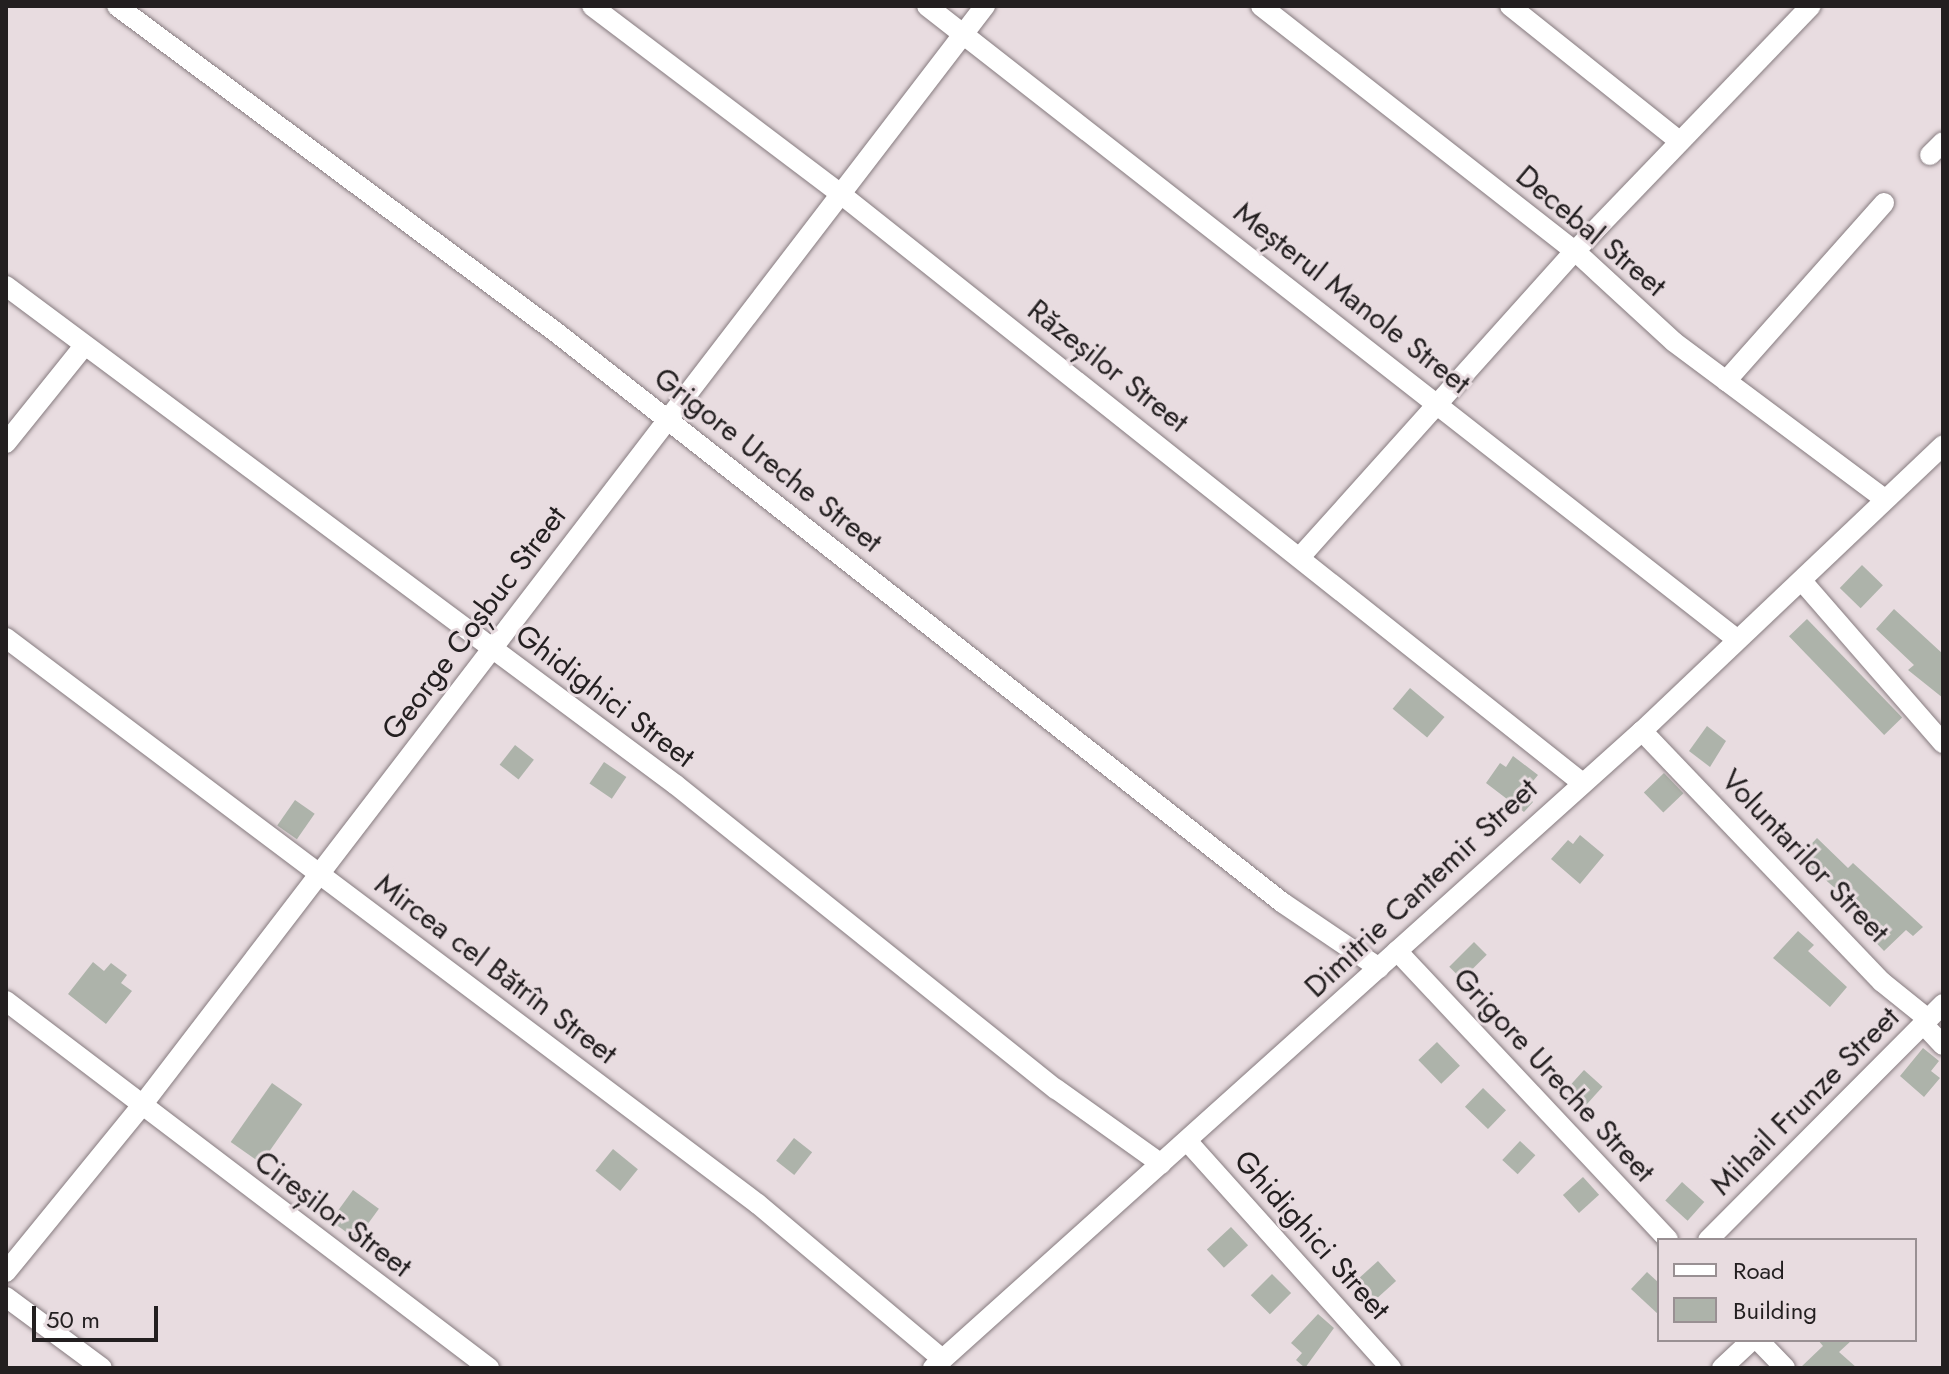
<!DOCTYPE html>
<meta charset="utf-8">
<style>
body{margin:0}
#map{position:relative;width:1949px;height:1374px;overflow:hidden;background:#e8dce0;font-family:Jost,sans-serif}
div>[style]{position:absolute}
.building>*{inset:0;background:#adb3aa;transform-origin:0 0}
.roads{filter:drop-shadow(0 0 2px #867b7f) drop-shadow(0 0 2px #867b7f)}
.street>*{height:20px;margin:-10px;padding:0 10px;transform-origin:10px;border-radius:10px;background:#fff}
span{translate:-50% -50%;white-space:nowrap;text-align:center;line-height:1.15;-webkit-text-stroke:6px #e8dce0;paint-order:stroke}
.street-label{font-size:30px;color:#231f20}
.frame{position:absolute;inset:0;border:8px solid #231f20;pointer-events:none}
.legend{position:absolute;left:1657px;top:1238px;width:260px;height:104px;box-sizing:border-box;background:#e8dce0;border:2px solid #999093;margin:0;padding:10px 14px;list-style:none;font-size:24px;color:#231f20}
.legend li{display:flex;align-items:center;gap:16px;height:40px}
.legend b{width:40px;border:2px solid #999093}
.scale{position:absolute;left:32px;top:1306px;width:126px;height:36px;box-sizing:border-box;border:4px solid #231f20;border-top:0;padding-left:10px;font-size:24px;line-height:28px;white-space:nowrap;color:#231f20;-webkit-text-stroke:6px #e8dce0;paint-order:stroke}
</style>
<div id="map">
<div class="building">
<i style="left:1862px;top:565px;width:29px;height:32px;rotate:44deg"></i>
<i style="clip-path:polygon(1894px 609px,1943px 654px,1943px 698px,1908px 670px,1914px 665px,1876px 629px)"></i>
<i style="left:1807px;top:619px;width:137px;height:25px;rotate:46deg"></i>
<i style="left:1410px;top:688px;width:45px;height:27px;rotate:40deg"></i>
<i style="clip-path:polygon(1707px 726px,1726px 741px,1710px 767px,1689px 751px)"></i>
<i style="left:515px;top:745px;width:24px;height:25px;rotate:38deg"></i>
<i style="clip-path:polygon(1513px 756px,1538px 775px,1529px 786px,1527px 795px,1533px 802px,1524px 812px,1486px 783px,1500px 763px,1506px 767px)"></i>
<i style="left:604px;top:762px;width:27px;height:26px;rotate:34deg"></i>
<i style="left:1664px;top:773px;width:28px;height:28px;rotate:46deg"></i>
<i style="left:295px;top:800px;width:24px;height:31px;rotate:35deg"></i>
<i style="clip-path:polygon(1580px 835px,1604px 855px,1580px 884px,1551px 859px,1568px 840px,1573px 844px)"></i>
<i style="clip-path:polygon(1817px 838px,1848px 868px,1853px 863px,1923px 927px,1913px 936px,1906px 930px,1884px 951px,1864px 930px,1873px 921px,1799px 857px)"></i>
<i style="clip-path:polygon(1798px 931px,1814px 945px,1808px 951px,1847px 987px,1830px 1007px,1773px 958px)"></i>
<i style="left:1474px;top:942px;width:18px;height:35px;rotate:45deg"></i>
<i style="clip-path:polygon(93px 962px,104px 971px,111px 963px,127px 975px,121px 983px,132px 991px,106px 1024px,68px 994px)"></i>
<i style="left:1437px;top:1042px;width:33px;height:26px;rotate:46deg"></i>
<i style="clip-path:polygon(1923px 1048px,1939px 1061px,1931px 1071px,1940px 1078px,1924px 1097px,1900px 1076px)"></i>
<i style="left:1584px;top:1070px;width:25px;height:27px;rotate:42deg"></i>
<i style="left:272px;top:1083px;width:37px;height:72px;rotate:35deg"></i>
<i style="left:1483px;top:1088px;width:32px;height:26px;rotate:44deg"></i>
<i style="left:794px;top:1138px;width:23px;height:29px;rotate:38deg"></i>
<i style="left:1520px;top:1141px;width:21px;height:26px;rotate:43deg"></i>
<i style="left:613px;top:1149px;width:32px;height:28px;rotate:39deg"></i>
<i style="left:1583px;top:1177px;width:24px;height:27px;rotate:48deg"></i>
<i style="left:1682px;top:1182px;width:30px;height:25px;rotate:42deg"></i>
<i style="left:353px;top:1190px;width:32px;height:38px;rotate:36deg"></i>
<i style="left:1231px;top:1227px;width:25px;height:33px;rotate:47deg"></i>
<i style="left:1378px;top:1261px;width:27px;height:29px;rotate:48deg"></i>
<i style="clip-path:polygon(1647px 1272px,1659px 1283px,1659px 1315px,1631px 1289px)"></i>
<i style="left:1272px;top:1274px;width:27px;height:30px;rotate:45deg"></i>
<i style="clip-path:polygon(1318px 1314px,1334px 1328px,1305px 1368px,1296px 1360px,1302px 1353px,1291px 1343px)"></i>
<i style="clip-path:polygon(1818px 1340px,1852px 1340px,1839px 1352px,1857px 1368px,1800px 1368px,1823px 1346px)"></i>
</div>
<div class="roads">
<div class="street">
<i style="left:117px;top:6px;width:548px;rotate:36.62deg"></i>
<i style="left:557px;top:333px;width:923px;rotate:38.14deg"></i>
<i style="left:1283px;top:903px;width:116px;rotate:34.1deg"></i>
<i style="left:592px;top:6px;width:313px;rotate:37.1deg"></i>
<i style="left:842px;top:195px;width:944px;rotate:38.46deg"></i>
<i style="left:927px;top:6px;width:1029px;rotate:38.02deg"></i>
<i style="left:1261px;top:6px;width:398px;rotate:38deg"></i>
<i style="left:1575px;top:251px;width:134px;rotate:42.6deg"></i>
<i style="left:1674px;top:342px;width:263px;rotate:36.7deg"></i>
<i style="left:1510px;top:6px;width:215px;rotate:38.6deg"></i>
<i style="left:1930px;top:155px;width:18px;rotate:-45deg"></i>
<i style="left:6px;top:286px;width:835px;rotate:36.68deg"></i>
<i style="left:676px;top:785px;width:487px;rotate:38.7deg"></i>
<i style="left:1056px;top:1089px;width:129px;rotate:35.5deg"></i>
<i style="left:1726px;top:381px;width:238px;rotate:-48.4deg"></i>
<i style="left:6px;top:443px;width:124px;rotate:-51.2deg"></i>
<i style="left:1301px;top:556px;width:410px;rotate:-48.1deg"></i>
<i style="left:1575px;top:251px;width:340px;rotate:-46.1deg"></i>
<i style="left:1802px;top:581px;width:215px;rotate:49deg"></i>
<i style="left:6px;top:638px;width:941px;rotate:36.97deg"></i>
<i style="left:758px;top:1204px;width:241px;rotate:40.1deg"></i>
<i style="left:1642px;top:731px;width:347px;rotate:46.3deg"></i>
<i style="left:1882px;top:982px;width:59px;rotate:38.8deg"></i>
<i style="left:1397px;top:951px;width:396px;rotate:46.8deg"></i>
<i style="left:6px;top:1001px;width:607px;rotate:37.23deg"></i>
<i style="left:1925px;top:1026px;width:26px;rotate:47deg"></i>
<i style="left:1188px;top:1142px;width:304px;rotate:48.1deg"></i>
<i style="left:1708px;top:1240px;width:333px;rotate:-45.1deg"></i>
<i style="left:6px;top:1272px;width:217px;rotate:-50.8deg"></i>
<i style="left:143px;top:1104px;width:1384px;rotate:-52.52deg"></i>
<i style="left:6px;top:1297px;width:119px;rotate:36.5deg"></i>
<i style="left:1758px;top:1340px;width:39px;rotate:46deg"></i>
<i style="left:933px;top:1368px;width:953px;rotate:-41.94deg"></i>
<i style="left:1642px;top:731px;width:415px;rotate:-43.5deg"></i>
<i style="left:1722px;top:1368px;width:41px;rotate:-43deg"></i>
</div>
</div>
<div class="street-label">
<span style="left:1591px;top:231px;rotate:40deg">Decebal Street</span>
<span style="left:1352px;top:298px;rotate:38deg">Meșterul Manole Street</span>
<span style="left:1108px;top:366px;rotate:38deg">Răzeșilor Street</span>
<span style="left:768px;top:460px;rotate:38deg">Grigore Ureche Street</span>
<span style="left:474px;top:623px;rotate:-53deg">George Coșbuc Street</span>
<span style="left:605px;top:696px;rotate:37deg">Ghidighici Street</span>
<span style="left:1805px;top:856px;rotate:46deg">Voluntarilor Street</span>
<span style="left:1421px;top:888px;rotate:-43deg">Dimitrie Cantemir Street</span>
<span style="left:496px;top:969px;rotate:37deg">Mircea cel Bătrîn Street</span>
<span style="left:1554px;top:1075px;rotate:47deg">Grigore Ureche Street</span>
<span style="left:1805px;top:1101px;rotate:-45deg">Mihail Frunze Street</span>
<span style="left:333px;top:1214px;rotate:37deg">Cireșilor Street</span>
<span style="left:1312px;top:1235px;rotate:48deg">Ghidighici Street</span>
</div>
<div class="frame"></div>
<ul class="legend">
<li><b style="height:10px;background:#fff"></b>Road</li>
<li><b style="height:22px;background:#adb3aa"></b>Building</li>
</ul>
<div class="scale">50 m</div>
</div>
